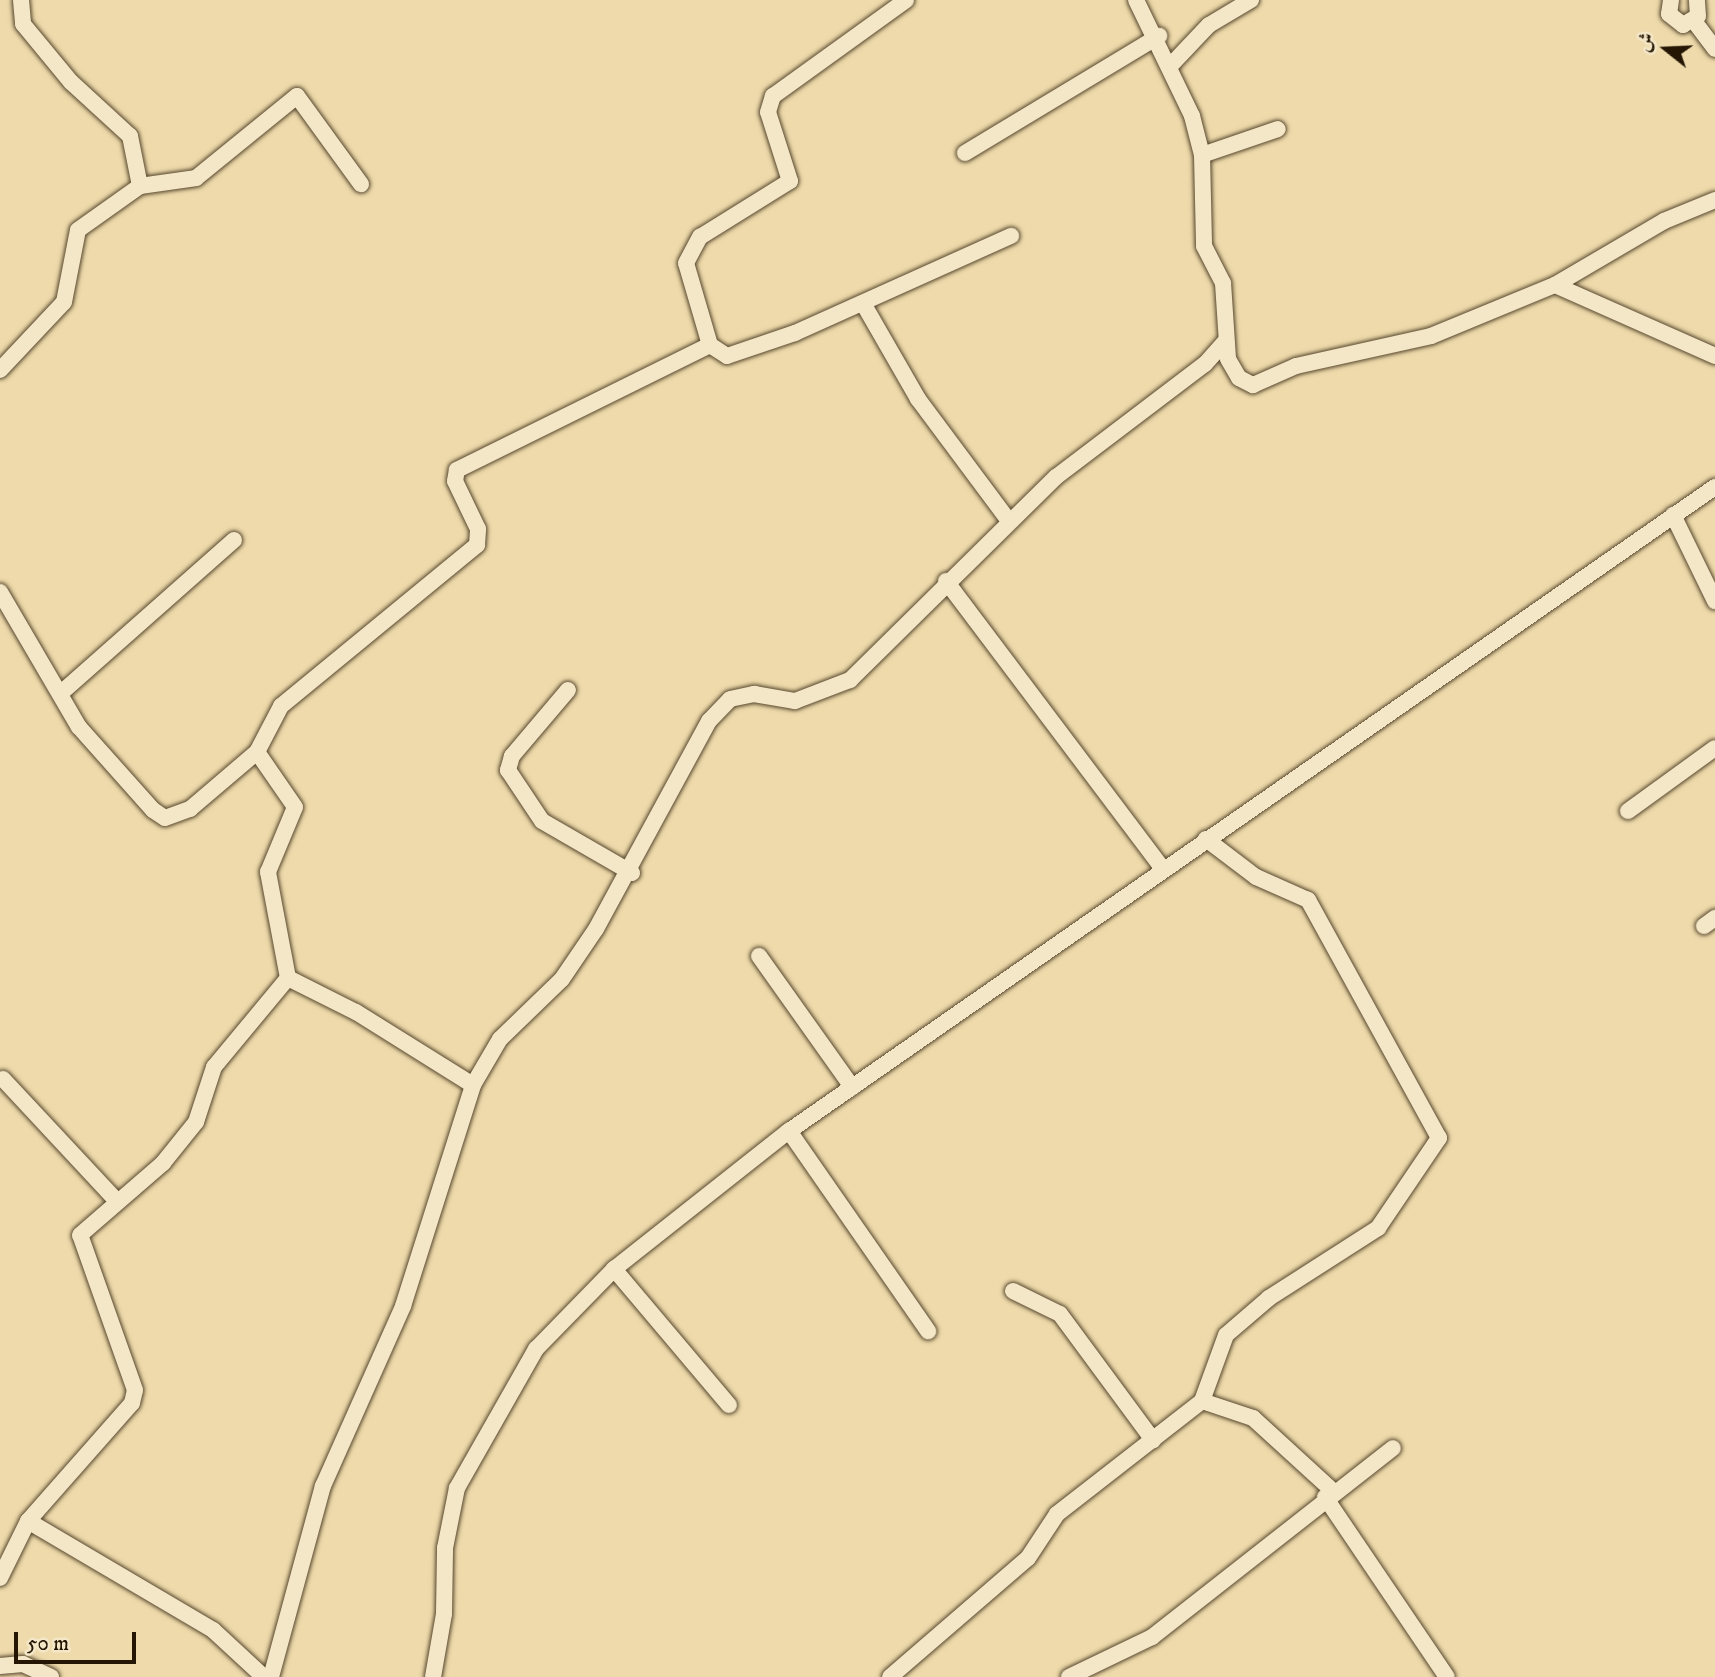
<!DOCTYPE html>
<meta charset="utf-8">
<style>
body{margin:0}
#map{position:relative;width:1715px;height:1677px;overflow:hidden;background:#eedaab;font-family:"IM FELL DW Pica",Amiri,serif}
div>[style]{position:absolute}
.roads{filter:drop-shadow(0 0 2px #57472d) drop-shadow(0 0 2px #57472d)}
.minor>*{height:16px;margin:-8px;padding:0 8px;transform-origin:8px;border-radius:8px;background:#f4e7c8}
span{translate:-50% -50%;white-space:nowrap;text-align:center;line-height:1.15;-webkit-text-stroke:6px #f4e7c8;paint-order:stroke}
.north{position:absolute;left:1631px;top:14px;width:70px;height:70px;-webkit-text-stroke:5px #f4e7c8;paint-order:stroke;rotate:288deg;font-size:19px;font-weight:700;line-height:28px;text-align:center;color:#251603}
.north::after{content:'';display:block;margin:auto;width:24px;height:32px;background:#251603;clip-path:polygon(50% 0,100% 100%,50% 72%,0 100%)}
.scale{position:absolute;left:14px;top:1632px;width:122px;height:32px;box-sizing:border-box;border:4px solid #251603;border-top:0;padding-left:9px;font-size:21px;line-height:24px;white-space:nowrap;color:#251603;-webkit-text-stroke:5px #f4e7c8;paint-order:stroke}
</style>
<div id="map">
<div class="roads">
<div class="minor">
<i style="left:21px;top:0;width:24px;rotate:85deg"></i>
<i style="left:23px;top:24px;width:75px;rotate:50.4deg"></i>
<i style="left:71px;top:82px;width:80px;rotate:42.5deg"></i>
<i style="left:130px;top:136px;width:51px;rotate:78.7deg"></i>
<i style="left:1136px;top:0;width:129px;rotate:64.2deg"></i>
<i style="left:1192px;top:116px;width:40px;rotate:75.6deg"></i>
<i style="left:1202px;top:155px;width:91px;rotate:88.7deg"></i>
<i style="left:1204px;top:246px;width:42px;rotate:62.8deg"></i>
<i style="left:1223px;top:283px;width:76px;rotate:86.2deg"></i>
<i style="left:1228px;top:359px;width:22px;rotate:60deg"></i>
<i style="left:1239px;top:378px;width:16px;rotate:27deg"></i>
<i style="left:1253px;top:385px;width:47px;rotate:-23.8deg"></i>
<i style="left:1296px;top:366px;width:138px;rotate:-12.5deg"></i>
<i style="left:1431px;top:336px;width:134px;rotate:-22.4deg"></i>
<i style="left:1555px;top:285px;width:175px;rotate:23.9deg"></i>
<i style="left:1671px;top:0;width:14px;rotate:98deg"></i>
<i style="left:1669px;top:14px;width:18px;rotate:38deg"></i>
<i style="left:1683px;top:25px;width:17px;rotate:-31deg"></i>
<i style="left:1698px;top:16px;width:16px;rotate:-94deg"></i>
<i style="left:1694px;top:21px;width:35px;rotate:53deg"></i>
<i style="left:1171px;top:65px;width:55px;rotate:-46.5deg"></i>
<i style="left:1209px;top:25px;width:49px;rotate:-30.8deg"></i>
<i style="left:965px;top:153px;width:227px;rotate:-31.1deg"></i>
<i style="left:1202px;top:155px;width:80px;rotate:-18.9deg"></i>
<i style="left:1555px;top:285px;width:126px;rotate:-30.4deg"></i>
<i style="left:1664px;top:221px;width:55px;rotate:-22.4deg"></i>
<i style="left:864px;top:305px;width:108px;rotate:60.1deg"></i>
<i style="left:918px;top:399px;width:152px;rotate:53.3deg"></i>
<i style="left:710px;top:345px;width:20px;rotate:33deg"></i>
<i style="left:727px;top:356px;width:72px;rotate:-18.7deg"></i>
<i style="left:795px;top:333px;width:237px;rotate:-24.2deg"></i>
<i style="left:0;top:370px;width:93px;rotate:-46.7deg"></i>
<i style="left:64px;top:302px;width:73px;rotate:-79deg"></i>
<i style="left:78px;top:230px;width:76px;rotate:-35.4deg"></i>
<i style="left:140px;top:186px;width:57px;rotate:-8.1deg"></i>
<i style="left:196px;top:178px;width:130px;rotate:-39.1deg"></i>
<i style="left:297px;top:96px;width:109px;rotate:54deg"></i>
<i style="left:1673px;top:515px;width:96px;rotate:64deg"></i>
<i style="left:946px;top:581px;width:361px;rotate:53deg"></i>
<i style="left:0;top:592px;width:156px;rotate:59.7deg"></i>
<i style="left:79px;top:727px;width:111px;rotate:48.3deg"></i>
<i style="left:153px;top:810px;width:14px;rotate:34deg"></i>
<i style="left:165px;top:818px;width:27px;rotate:-20deg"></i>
<i style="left:190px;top:809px;width:88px;rotate:-40.4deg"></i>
<i style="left:257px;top:752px;width:52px;rotate:-62.4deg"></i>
<i style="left:281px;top:706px;width:254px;rotate:-39.4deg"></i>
<i style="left:477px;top:545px;width:16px;rotate:-86deg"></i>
<i style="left:478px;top:529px;width:53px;rotate:-115.6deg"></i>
<i style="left:455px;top:481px;width:11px;rotate:-80deg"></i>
<i style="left:457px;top:470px;width:282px;rotate:-26.3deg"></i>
<i style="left:710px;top:345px;width:85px;rotate:-106.3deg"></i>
<i style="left:686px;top:263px;width:30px;rotate:-62deg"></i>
<i style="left:700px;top:237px;width:106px;rotate:-31.9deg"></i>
<i style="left:790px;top:181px;width:72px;rotate:-107.7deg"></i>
<i style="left:768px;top:112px;width:17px;rotate:-73deg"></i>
<i style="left:773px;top:96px;width:164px;rotate:-35.8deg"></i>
<i style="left:568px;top:690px;width:87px;rotate:130.3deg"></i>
<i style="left:512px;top:756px;width:15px;rotate:106deg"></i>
<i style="left:508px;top:770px;width:61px;rotate:56.3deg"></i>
<i style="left:542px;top:821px;width:104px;rotate:30deg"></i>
<i style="left:61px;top:693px;width:231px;rotate:-41.5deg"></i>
<i style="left:1628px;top:811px;width:107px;rotate:-35.9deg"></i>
<i style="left:1704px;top:926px;width:14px;rotate:-36deg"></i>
<i style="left:759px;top:956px;width:161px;rotate:54.6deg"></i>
<i style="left:288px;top:978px;width:76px;rotate:26.6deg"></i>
<i style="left:356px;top:1012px;width:138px;rotate:32deg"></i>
<i style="left:3px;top:1079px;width:166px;rotate:47deg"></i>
<i style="left:789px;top:1131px;width:244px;rotate:55.2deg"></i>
<i style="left:614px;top:1269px;width:178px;rotate:49.8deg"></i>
<i style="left:1013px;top:1291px;width:52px;rotate:26.1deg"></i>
<i style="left:1060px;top:1314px;width:157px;rotate:53.6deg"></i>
<i style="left:1202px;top:1401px;width:54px;rotate:18.4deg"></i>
<i style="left:1253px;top:1418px;width:108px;rotate:42.4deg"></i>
<i style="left:1325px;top:1497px;width:217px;rotate:55.9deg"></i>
<i style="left:28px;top:1521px;width:215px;rotate:30.5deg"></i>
<i style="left:213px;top:1630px;width:69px;rotate:42.7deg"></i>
<i style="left:0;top:1578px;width:64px;rotate:-63.8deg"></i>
<i style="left:28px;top:1521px;width:157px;rotate:-48.6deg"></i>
<i style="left:132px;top:1403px;width:13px;rotate:-77deg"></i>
<i style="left:135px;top:1390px;width:164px;rotate:-109.5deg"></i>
<i style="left:80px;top:1235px;width:110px;rotate:-40.9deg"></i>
<i style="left:163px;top:1163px;width:53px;rotate:-51.2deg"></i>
<i style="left:196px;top:1122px;width:58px;rotate:-71.9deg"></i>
<i style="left:214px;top:1067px;width:116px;rotate:-50.3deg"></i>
<i style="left:288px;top:978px;width:108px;rotate:-100.7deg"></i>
<i style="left:268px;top:872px;width:70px;rotate:-67.4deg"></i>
<i style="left:295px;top:807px;width:67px;rotate:-124.6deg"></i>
<i style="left:0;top:1666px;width:23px;rotate:-5deg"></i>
<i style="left:23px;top:1664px;width:31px;rotate:25deg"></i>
<i style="left:271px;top:1677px;width:198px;rotate:-74.8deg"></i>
<i style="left:323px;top:1486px;width:197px;rotate:-66deg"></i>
<i style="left:403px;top:1306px;width:232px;rotate:-72.4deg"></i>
<i style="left:473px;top:1085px;width:53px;rotate:-59.6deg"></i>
<i style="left:500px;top:1039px;width:86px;rotate:-44.1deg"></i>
<i style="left:562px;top:979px;width:60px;rotate:-55.8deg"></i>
<i style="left:596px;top:929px;width:237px;rotate:-61.5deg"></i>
<i style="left:709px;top:721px;width:30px;rotate:-46deg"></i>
<i style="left:730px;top:699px;width:25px;rotate:-12deg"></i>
<i style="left:754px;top:694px;width:42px;rotate:9.7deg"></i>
<i style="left:795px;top:701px;width:59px;rotate:-20.9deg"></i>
<i style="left:850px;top:680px;width:289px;rotate:-44.6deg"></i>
<i style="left:1056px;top:477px;width:187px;rotate:-37.2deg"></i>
<i style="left:1205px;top:364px;width:31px;rotate:-48deg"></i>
<i style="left:433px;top:1677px;width:64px;rotate:-80.1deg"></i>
<i style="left:444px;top:1614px;width:66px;rotate:-89.1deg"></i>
<i style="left:445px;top:1548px;width:61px;rotate:-78.7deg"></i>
<i style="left:457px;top:1488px;width:160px;rotate:-60.4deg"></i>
<i style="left:536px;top:1349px;width:112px;rotate:-45.7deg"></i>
<i style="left:614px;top:1269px;width:223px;rotate:-38.3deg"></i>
<i style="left:789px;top:1131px;width:1128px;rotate:-34.82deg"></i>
<i style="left:890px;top:1677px;width:182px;rotate:-40.8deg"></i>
<i style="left:1028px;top:1558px;width:53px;rotate:-56.6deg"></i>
<i style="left:1057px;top:1514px;width:184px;rotate:-37.9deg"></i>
<i style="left:1202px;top:1401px;width:70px;rotate:-70deg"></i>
<i style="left:1226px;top:1335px;width:57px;rotate:-40.7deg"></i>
<i style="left:1269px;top:1298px;width:130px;rotate:-32.7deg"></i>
<i style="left:1378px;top:1228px;width:109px;rotate:-55.9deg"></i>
<i style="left:1439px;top:1138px;width:272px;rotate:-118.8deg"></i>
<i style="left:1308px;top:900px;width:57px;rotate:-156.1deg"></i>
<i style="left:1256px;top:877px;width:63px;rotate:-142.8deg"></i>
<i style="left:1069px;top:1677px;width:92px;rotate:-25.7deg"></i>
<i style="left:1152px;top:1637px;width:306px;rotate:-38.1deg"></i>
</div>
</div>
<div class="north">ش</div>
<div class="scale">50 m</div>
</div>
